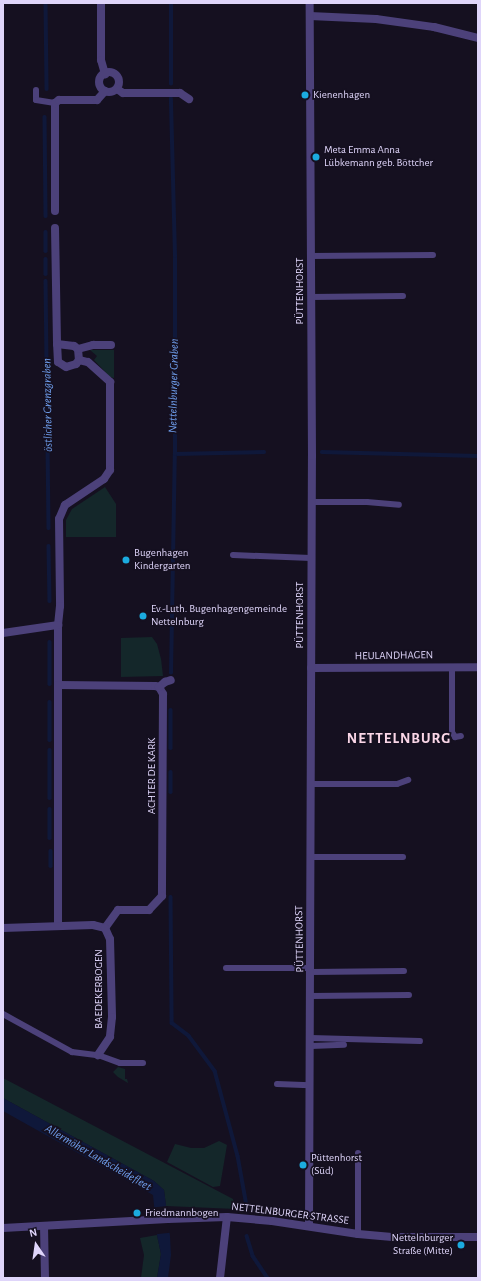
<!DOCTYPE html>
<meta charset="utf-8">
<style>
body{margin:0}
#map{position:relative;width:481px;height:1281px;overflow:hidden;background:#151020;font-family:"Alegreya Sans",sans-serif}
div>[style]{position:absolute}
.green>*{inset:0;background:#14272a}
.water>*{inset:0;background:#0f183a}
.pier>*{inset:0;background:#151020;transform-origin:0 0}
.stream>*{height:3.5px;margin:-1.75px;padding:0 1.75px;transform-origin:1.75px;border-radius:1.75px;background:#0f183a}
.service>*{height:6px;margin:-3px;padding:0 3px;transform-origin:3px;border-radius:3px;background:#4c417a}
.minor>*{height:8px;margin:-4px;padding:0 4px;transform-origin:4px;border-radius:4px;background:#4c417a}
.minor>.ring{margin:-4px;padding:0;box-sizing:content-box;background:none;border:8px solid #4c417a;border-radius:50%}
.dots>*{width:11px;height:11px;translate:-50% -50%;box-sizing:border-box;border:2px solid #151020;border-radius:50%}
span{translate:-50% -50%;white-space:nowrap;text-align:center;line-height:1.15;-webkit-text-stroke:3.5px #151020;paint-order:stroke}
.poi-label{font-size:11px;color:#dfd5fa}
.left{translate:0 -50%;text-align:left}
.right{translate:-100% -50%;text-align:right}
.street-label{font-size:11px;color:#dfd5fa}
.water-label{font-size:12px;color:#6f9eed;font-style:italic}
.district-label{font-size:15px;color:#fad6e7;font-weight:700;letter-spacing:1px}
.frame{position:absolute;inset:0;border:4px solid #dfd5fa;pointer-events:none}
.north{position:absolute;left:16px;top:1225px;width:40px;height:40px;-webkit-text-stroke:3px #151020;paint-order:stroke;rotate:347deg;font-size:11px;font-weight:700;line-height:16px;text-align:center;color:#dfd5fa}
.north::after{content:'';display:block;margin:auto;width:14px;height:18px;background:#dfd5fa;clip-path:polygon(50% 0,100% 100%,50% 72%,0 100%)}
</style>
<div id="map">
<div class="green">
<i style="clip-path:polygon(90px 350px,114px 350px,114px 378px,110px 377px,94px 360px,97px 356px)"></i>
<i style="clip-path:polygon(105px 487px,116px 504px,116px 537px,66px 537px,66px 520px,72px 509px)"></i>
<i style="clip-path:polygon(152px 637px,157px 644px,161px 659px,163px 676px,121px 677px,121px 638px)"></i>
<i style="clip-path:polygon(118px 1067px,125px 1069px,125px 1079px,127px 1079px,128px 1083px,118px 1077px,113px 1072px)"></i>
<i style="clip-path:polygon(3px 1078px,233px 1199px,236px 1209px,166px 1206px,164px 1190px,154px 1181px,3px 1098px)"></i>
<i style="clip-path:polygon(219px 1141px,227px 1145px,220px 1186px,213px 1187px,167px 1162px,175px 1144px,191px 1148px,204px 1148px)"></i>
<i style="clip-path:polygon(157px 1235px,161px 1254px,157px 1278px,141px 1278px,144px 1255px,140px 1238px)"></i>
</div>
<div class="water">
<i style="clip-path:polygon(3px 1098px,154px 1181px,164px 1190px,170px 1236px,171px 1255px,168px 1278px,157px 1278px,161px 1254px,157px 1235px,153px 1195px,3px 1111px)"></i>
</div>
<div class="pier">
<i style="left:167px;top:1206px;width:27px;height:14px;rotate:84deg"></i>
</div>
<div class="stream">
<i style="left:46px;top:3px;width:86px;rotate:89.3deg"></i>
<i style="left:171px;top:84px;width:81px;rotate:-90deg"></i>
<i style="left:45px;top:117px;width:99px;rotate:89.4deg"></i>
<i style="left:46px;top:232px;width:19px;rotate:90deg"></i>
<i style="left:46px;top:259px;width:15px;rotate:90deg"></i>
<i style="left:46px;top:281px;width:247px;rotate:89.3deg"></i>
<i style="left:322px;top:452px;width:156px;rotate:1.5deg"></i>
<i style="left:175px;top:454px;width:89px;rotate:-1.3deg"></i>
<i style="left:49px;top:546px;width:55px;rotate:89deg"></i>
<i style="left:50px;top:642px;width:42px;rotate:90deg"></i>
<i style="left:171px;top:673px;width:219px;rotate:-89deg"></i>
<i style="left:175px;top:454px;width:198px;rotate:-90deg"></i>
<i style="left:175px;top:256px;width:157px;rotate:-91.5deg"></i>
<i style="left:50px;top:702px;width:38px;rotate:90deg"></i>
<i style="left:171px;top:710px;width:38px;rotate:90deg"></i>
<i style="left:50px;top:750px;width:48px;rotate:90deg"></i>
<i style="left:171px;top:772px;width:20px;rotate:90deg"></i>
<i style="left:50px;top:809px;width:29px;rotate:90deg"></i>
<i style="left:51px;top:851px;width:15px;rotate:90deg"></i>
<i style="left:171px;top:897px;width:126px;rotate:89.5deg"></i>
<i style="left:172px;top:1023px;width:21px;rotate:37deg"></i>
<i style="left:189px;top:1036px;width:44px;rotate:53.4deg"></i>
<i style="left:215px;top:1071px;width:88px;rotate:74.9deg"></i>
<i style="left:238px;top:1156px;width:51px;rotate:79.8deg"></i>
<i style="left:247px;top:1236px;width:21px;rotate:73deg"></i>
<i style="left:253px;top:1256px;width:27px;rotate:56deg"></i>
</div>
<div class="service">
<i style="left:36px;top:90px;width:10px;rotate:90deg"></i>
<i style="left:36px;top:100px;width:19px;rotate:9deg"></i>
<i style="left:311px;top:256px;width:122px;rotate:-0.5deg"></i>
<i style="left:311px;top:297px;width:92px;rotate:-0.6deg"></i>
<i style="left:311px;top:502px;width:56px"></i>
<i style="left:367px;top:502px;width:32px;rotate:5deg"></i>
<i style="left:233px;top:555px;width:78px;rotate:2.2deg"></i>
<i style="left:452px;top:667px;width:65px;rotate:90deg"></i>
<i style="left:452px;top:732px;width:6px;rotate:59deg"></i>
<i style="left:455px;top:737px;width:6px;rotate:-9deg"></i>
<i style="left:310px;top:784px;width:87px"></i>
<i style="left:397px;top:784px;width:12px;rotate:-20deg"></i>
<i style="left:310px;top:857px;width:93px"></i>
<i style="left:226px;top:968px;width:85px"></i>
<i style="left:311px;top:972px;width:93px;rotate:-0.6deg"></i>
<i style="left:311px;top:996px;width:98px;rotate:-0.6deg"></i>
<i style="left:3px;top:1014px;width:79px;rotate:28.8deg"></i>
<i style="left:72px;top:1052px;width:26px;rotate:7deg"></i>
<i style="left:98px;top:1055px;width:23px;rotate:20deg"></i>
<i style="left:120px;top:1063px;width:23px"></i>
<i style="left:311px;top:1038px;width:109px;rotate:1.6deg"></i>
<i style="left:311px;top:1046px;width:33px;rotate:-2deg"></i>
<i style="left:277px;top:1084px;width:33px;rotate:2deg"></i>
<i style="left:358px;top:1234px;width:81px;rotate:-90deg"></i>
</div>
<div class="minor">
<i style="left:101px;top:3px;width:57px;rotate:90deg"></i>
<i style="left:101px;top:60px;width:15px;rotate:74deg"></i>
<i style="left:310px;top:16px;width:66px;rotate:2.6deg"></i>
<i style="left:376px;top:19px;width:59px;rotate:7.9deg"></i>
<i style="left:434px;top:27px;width:45px;rotate:14deg"></i>
<i class="ring" style="left:99px;top:72px;width:12px;height:12px"></i>
<i style="left:117px;top:89px;width:7px;rotate:34deg"></i>
<i style="left:123px;top:93px;width:57px"></i>
<i style="left:180px;top:93px;width:11px;rotate:34deg"></i>
<i style="left:55px;top:211px;width:108px;rotate:-90deg"></i>
<i style="left:55px;top:103px;width:5px;rotate:-37deg"></i>
<i style="left:59px;top:100px;width:38px"></i>
<i style="left:97px;top:100px;width:12px;rotate:-48deg"></i>
<i style="left:55px;top:228px;width:116px;rotate:89deg"></i>
<i style="left:57px;top:344px;width:17px;rotate:7deg"></i>
<i style="left:74px;top:346px;width:5px;rotate:37deg"></i>
<i style="left:78px;top:349px;width:11px;rotate:85deg"></i>
<i style="left:79px;top:360px;width:5px;rotate:127deg"></i>
<i style="left:76px;top:364px;width:10px;rotate:163deg"></i>
<i style="left:66px;top:367px;width:9px;rotate:-148deg"></i>
<i style="left:58px;top:362px;width:18px;rotate:-93deg"></i>
<i style="left:78px;top:349px;width:16px;rotate:-15deg"></i>
<i style="left:93px;top:345px;width:18px"></i>
<i style="left:79px;top:360px;width:9px;rotate:13deg"></i>
<i style="left:88px;top:362px;width:30px;rotate:42deg"></i>
<i style="left:110px;top:382px;width:88px;rotate:90deg"></i>
<i style="left:110px;top:470px;width:11px;rotate:124deg"></i>
<i style="left:104px;top:479px;width:47px;rotate:146.3deg"></i>
<i style="left:65px;top:505px;width:15px;rotate:113deg"></i>
<i style="left:59px;top:519px;width:87px;rotate:89.3deg"></i>
<i style="left:60px;top:606px;width:19px;rotate:96deg"></i>
<i style="left:58px;top:625px;width:60px;rotate:90deg"></i>
<i style="left:58px;top:685px;width:97px;rotate:0.6deg"></i>
<i style="left:155px;top:686px;width:4px;rotate:14deg"></i>
<i style="left:159px;top:687px;width:8px;rotate:60deg"></i>
<i style="left:163px;top:694px;width:202px;rotate:90.3deg"></i>
<i style="left:162px;top:896px;width:19px;rotate:133deg"></i>
<i style="left:149px;top:910px;width:31px;rotate:180deg"></i>
<i style="left:118px;top:910px;width:22px;rotate:126deg"></i>
<i style="left:3px;top:633px;width:56px;rotate:-8.3deg"></i>
<i style="left:311px;top:668px;width:167px;rotate:-0.3deg"></i>
<i style="left:58px;top:685px;width:241px;rotate:90deg"></i>
<i style="left:159px;top:687px;width:8px;rotate:-40deg"></i>
<i style="left:165px;top:682px;width:6px;rotate:-18deg"></i>
<i style="left:3px;top:928px;width:90px;rotate:-1.9deg"></i>
<i style="left:93px;top:925px;width:12px;rotate:14deg"></i>
<i style="left:105px;top:928px;width:12px;rotate:66deg"></i>
<i style="left:110px;top:939px;width:78px;rotate:88.5deg"></i>
<i style="left:112px;top:1017px;width:20px;rotate:96deg"></i>
<i style="left:110px;top:1037px;width:22px;rotate:124deg"></i>
<i style="left:44px;top:1226px;width:52px;rotate:88.9deg"></i>
<i style="left:309px;top:1226px;width:770px;rotate:-89.78deg"></i>
<i style="left:312px;top:456px;width:453px;rotate:-90.3deg"></i>
<i style="left:3px;top:1228px;width:165px;rotate:-3.1deg"></i>
<i style="left:168px;top:1219px;width:59px;rotate:-1.9deg"></i>
<i style="left:227px;top:1217px;width:45px;rotate:5.1deg"></i>
<i style="left:272px;top:1221px;width:87px;rotate:8.6deg"></i>
<i style="left:358px;top:1234px;width:37px;rotate:5deg"></i>
<i style="left:395px;top:1237px;width:83px"></i>
<i style="left:220px;top:1278px;width:61px;rotate:-83.5deg"></i>
</div>
<div class="dots">
<i style="left:305px;top:95px;background:#1babdf"></i>
<i style="left:316px;top:157px;background:#1babdf"></i>
<i style="left:126px;top:560px;background:#1babdf"></i>
<i style="left:143px;top:616px;background:#1babdf"></i>
<i style="left:303px;top:1165px;background:#1babdf"></i>
<i style="left:137px;top:1213px;background:#1babdf"></i>
<i style="left:461px;top:1245px;background:#1babdf"></i>
</div>
<div class="poi-label">
<span class="left" style="left:313px;top:95px">Kienenhagen</span>
<span class="left" style="left:324px;top:157px">Meta Emma Anna<br>Lübkemann geb. Böttcher</span>
<span class="left" style="left:134px;top:560px">Bugenhagen<br>Kindergarten</span>
<span class="left" style="left:151px;top:616px">Ev.-Luth. Bugenhagengemeinde<br>Nettelnburg</span>
<span class="left" style="left:311px;top:1165px">Püttenhorst<br>(Süd)</span>
<span class="left" style="left:145px;top:1213px">Friedmannbogen</span>
<span class="right" style="left:453px;top:1245px">Nettelnburger<br>Straße (Mitte)</span>
</div>
<div class="street-label">
<span style="left:300px;top:291px;rotate:-90deg">PÜTTENHORST</span>
<span style="left:300px;top:615px;rotate:-90deg">PÜTTENHORST</span>
<span style="left:394px;top:656px;rotate:-1deg">HEULANDHAGEN</span>
<span style="left:152px;top:776px;rotate:-90deg">ACHTER DE KARK</span>
<span style="left:300px;top:939px;rotate:-91deg">PÜTTENHORST</span>
<span style="left:99px;top:989px;rotate:-90deg">BAEDEKERBOGEN</span>
<span style="left:290px;top:1214px;rotate:7deg">NETTELNBURGER STRASSE</span>
</div>
<div class="water-label">
<span style="left:174px;top:386px;rotate:-89deg">Nettelnburger Graben</span>
<span style="left:48px;top:405px;rotate:-91deg">östlicher Grenzgraben</span>
<span style="left:98px;top:1158px;rotate:30deg">Allermöher Landscheidefleet</span>
</div>
<div class="district-label">
<span style="left:399px;top:739px">NETTELNBURG</span>
</div>
<div class="frame"></div>
<div class="north">N</div>
</div>
